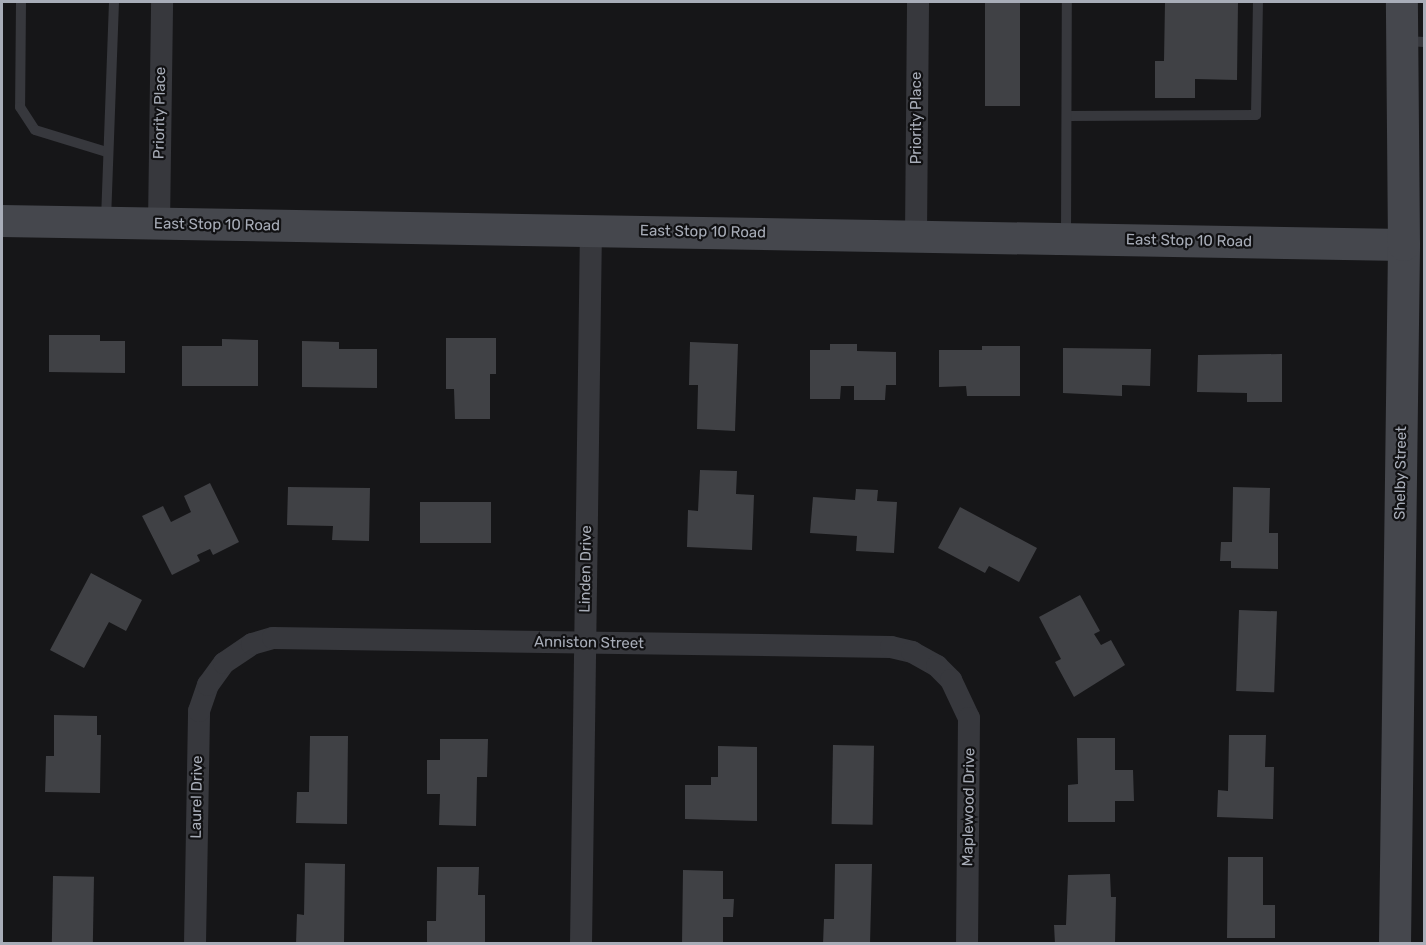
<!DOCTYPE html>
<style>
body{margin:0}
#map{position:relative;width:1426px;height:945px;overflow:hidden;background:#161618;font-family:Rubik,sans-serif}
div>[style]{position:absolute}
.building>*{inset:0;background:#404145;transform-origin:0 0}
.lane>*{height:10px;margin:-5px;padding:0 5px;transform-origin:5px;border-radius:5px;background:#37383d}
.street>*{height:22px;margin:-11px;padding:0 11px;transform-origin:11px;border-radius:11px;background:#37383d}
.secondary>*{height:32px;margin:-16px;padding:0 16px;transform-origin:16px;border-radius:16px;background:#45474d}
span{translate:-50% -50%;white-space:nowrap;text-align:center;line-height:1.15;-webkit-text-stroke:4.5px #111113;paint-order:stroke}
.street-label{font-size:15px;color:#a8adb8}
.frame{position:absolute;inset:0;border:3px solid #a8adb8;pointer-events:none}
</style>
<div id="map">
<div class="building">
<i style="left:985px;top:2px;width:35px;height:104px"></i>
<i style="clip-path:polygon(1165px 2px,1238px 2px,1237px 80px,1195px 79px,1195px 98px,1155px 98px,1155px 61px,1164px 61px)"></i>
<i style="clip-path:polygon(49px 335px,100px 335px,100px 341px,125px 341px,125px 373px,49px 372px)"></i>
<i style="clip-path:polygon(446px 338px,496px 338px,496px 374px,490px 374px,490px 419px,455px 419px,454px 389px,446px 389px)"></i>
<i style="clip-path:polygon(222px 339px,258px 340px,258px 386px,182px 386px,182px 346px,222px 346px)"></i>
<i style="clip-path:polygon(302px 341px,339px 342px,339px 349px,377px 349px,377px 388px,302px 387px)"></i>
<i style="clip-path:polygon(690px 342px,738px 344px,735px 431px,697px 429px,698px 385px,689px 385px)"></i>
<i style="clip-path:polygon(830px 344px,857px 344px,857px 351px,896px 352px,896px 385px,886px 385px,885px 400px,854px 400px,854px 386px,841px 386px,840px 399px,810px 399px,810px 350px,830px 350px)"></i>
<i style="clip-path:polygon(982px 346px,1020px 346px,1020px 396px,967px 396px,966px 386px,939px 387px,939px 350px,982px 350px)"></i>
<i style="clip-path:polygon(1063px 348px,1151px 349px,1150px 386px,1122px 385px,1122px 396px,1063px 393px)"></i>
<i style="clip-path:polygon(1282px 354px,1282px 402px,1247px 402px,1247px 393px,1197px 392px,1198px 355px)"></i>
<i style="clip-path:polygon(700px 470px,737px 471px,736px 494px,754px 495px,752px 550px,687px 547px,688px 510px,698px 511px)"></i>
<i style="clip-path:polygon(210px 483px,239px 542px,213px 555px,210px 549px,197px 555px,200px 561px,172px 575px,142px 516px,163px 506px,171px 522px,191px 512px,184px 496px)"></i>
<i style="clip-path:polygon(288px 487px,370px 488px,369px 541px,332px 540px,333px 526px,287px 525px)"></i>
<i style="clip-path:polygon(1233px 487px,1270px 488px,1269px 533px,1278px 533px,1278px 569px,1231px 568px,1231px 561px,1220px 561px,1221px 542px,1232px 542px)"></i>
<i style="clip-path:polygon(856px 489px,878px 490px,877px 501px,897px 502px,894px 553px,856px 551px,857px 536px,810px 533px,813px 497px,855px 500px)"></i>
<i style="left:420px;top:502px;width:71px;height:41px"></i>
<i style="clip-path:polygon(960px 507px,1037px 548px,1019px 582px,989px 566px,985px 573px,938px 548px)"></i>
<i style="clip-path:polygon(91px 573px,142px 600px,126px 631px,109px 622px,84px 668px,50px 650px)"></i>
<i style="clip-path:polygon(1080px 595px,1100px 631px,1094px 634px,1101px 645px,1111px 640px,1125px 665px,1074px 697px,1055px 662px,1061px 659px,1039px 617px)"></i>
<i style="left:1239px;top:610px;width:38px;height:81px;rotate:2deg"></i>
<i style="clip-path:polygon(54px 715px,97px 716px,97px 735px,101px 735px,100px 793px,45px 792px,46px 756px,54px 756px)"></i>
<i style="clip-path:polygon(1229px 735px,1266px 735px,1265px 767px,1274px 767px,1273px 819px,1217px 817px,1218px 790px,1228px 791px)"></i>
<i style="clip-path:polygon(310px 736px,348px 736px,347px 824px,296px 823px,297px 792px,309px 792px)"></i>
<i style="clip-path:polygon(1077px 738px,1115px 738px,1115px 770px,1133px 770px,1134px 801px,1115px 801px,1115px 822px,1068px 822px,1068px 785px,1078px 784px)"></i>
<i style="clip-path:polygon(440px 739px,488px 739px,487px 777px,477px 777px,476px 826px,439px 825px,440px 794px,427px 794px,427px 760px,440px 760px)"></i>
<i style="left:833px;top:745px;width:41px;height:79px;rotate:1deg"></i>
<i style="clip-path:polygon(718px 746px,757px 747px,757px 821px,685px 819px,685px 785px,711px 785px,711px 777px,718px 777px)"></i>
<i style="clip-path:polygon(1228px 857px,1263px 857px,1263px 905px,1275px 905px,1275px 938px,1227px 938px)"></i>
<i style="clip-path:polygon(305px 863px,345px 864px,344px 944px,296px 944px,297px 914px,304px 915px)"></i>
<i style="clip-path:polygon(835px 864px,872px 864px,870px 944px,823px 944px,824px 919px,834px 919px)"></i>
<i style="clip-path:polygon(437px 867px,479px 867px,478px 895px,485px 895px,485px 944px,427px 944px,427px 921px,436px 921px)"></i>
<i style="clip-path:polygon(683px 870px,723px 871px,723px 899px,734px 899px,733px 917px,723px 917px,723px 944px,682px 944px)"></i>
<i style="clip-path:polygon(1110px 874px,1111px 897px,1116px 897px,1115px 944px,1055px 944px,1054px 925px,1066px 925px,1068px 875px)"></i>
<i style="left:53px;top:876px;width:41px;height:68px;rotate:1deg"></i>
</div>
<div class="lane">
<i style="left:21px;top:2px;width:105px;rotate:90.5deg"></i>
<i style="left:20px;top:107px;width:27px;rotate:57deg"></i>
<i style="left:35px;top:130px;width:75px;rotate:17deg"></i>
<i style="left:1406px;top:41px;width:18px;rotate:3deg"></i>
<i style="left:1067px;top:116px;width:189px;rotate:-0.3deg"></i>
<i style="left:1256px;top:115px;width:113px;rotate:-89deg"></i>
<i style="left:106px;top:220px;width:218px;rotate:-87.9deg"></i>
<i style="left:1066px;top:238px;width:236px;rotate:-89.8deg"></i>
</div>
<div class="street">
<i style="left:159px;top:224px;width:222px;rotate:-89.2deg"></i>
<i style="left:916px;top:235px;width:233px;rotate:-89.5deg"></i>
<i style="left:195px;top:944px;width:233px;rotate:-89deg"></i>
<i style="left:199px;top:711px;width:28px;rotate:-71deg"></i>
<i style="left:208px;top:685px;width:27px;rotate:-54deg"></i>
<i style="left:224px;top:663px;width:34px;rotate:-34deg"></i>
<i style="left:252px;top:644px;width:22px;rotate:-16deg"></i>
<i style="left:273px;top:638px;width:618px;rotate:0.83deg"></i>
<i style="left:891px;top:647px;width:22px;rotate:13deg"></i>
<i style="left:912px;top:652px;width:29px;rotate:29deg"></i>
<i style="left:937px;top:666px;width:20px;rotate:45deg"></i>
<i style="left:951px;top:680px;width:42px;rotate:64.7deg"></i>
<i style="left:969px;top:718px;width:226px;rotate:90.5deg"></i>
<i style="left:581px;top:944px;width:714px;rotate:-89.2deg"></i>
</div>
<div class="secondary">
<i style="left:2px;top:221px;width:1402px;rotate:0.98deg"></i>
<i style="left:1395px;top:944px;width:699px;rotate:-89.26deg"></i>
<i style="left:1404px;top:245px;width:243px;rotate:-90.5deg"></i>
</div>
<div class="street-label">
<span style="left:160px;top:113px;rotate:-89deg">Priority Place</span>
<span style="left:917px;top:118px;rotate:-90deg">Priority Place</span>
<span style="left:217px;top:225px;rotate:1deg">East Stop 10 Road</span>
<span style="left:703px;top:232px;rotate:1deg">East Stop 10 Road</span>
<span style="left:1189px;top:241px;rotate:1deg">East Stop 10 Road</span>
<span style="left:1401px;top:473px;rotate:-89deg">Shelby Street</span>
<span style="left:586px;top:569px;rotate:-89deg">Linden Drive</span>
<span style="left:589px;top:643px;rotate:1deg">Anniston Street</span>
<span style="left:197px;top:797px;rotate:-89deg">Laurel Drive</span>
<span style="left:969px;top:807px;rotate:-89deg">Maplewood Drive</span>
</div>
<div class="frame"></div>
</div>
